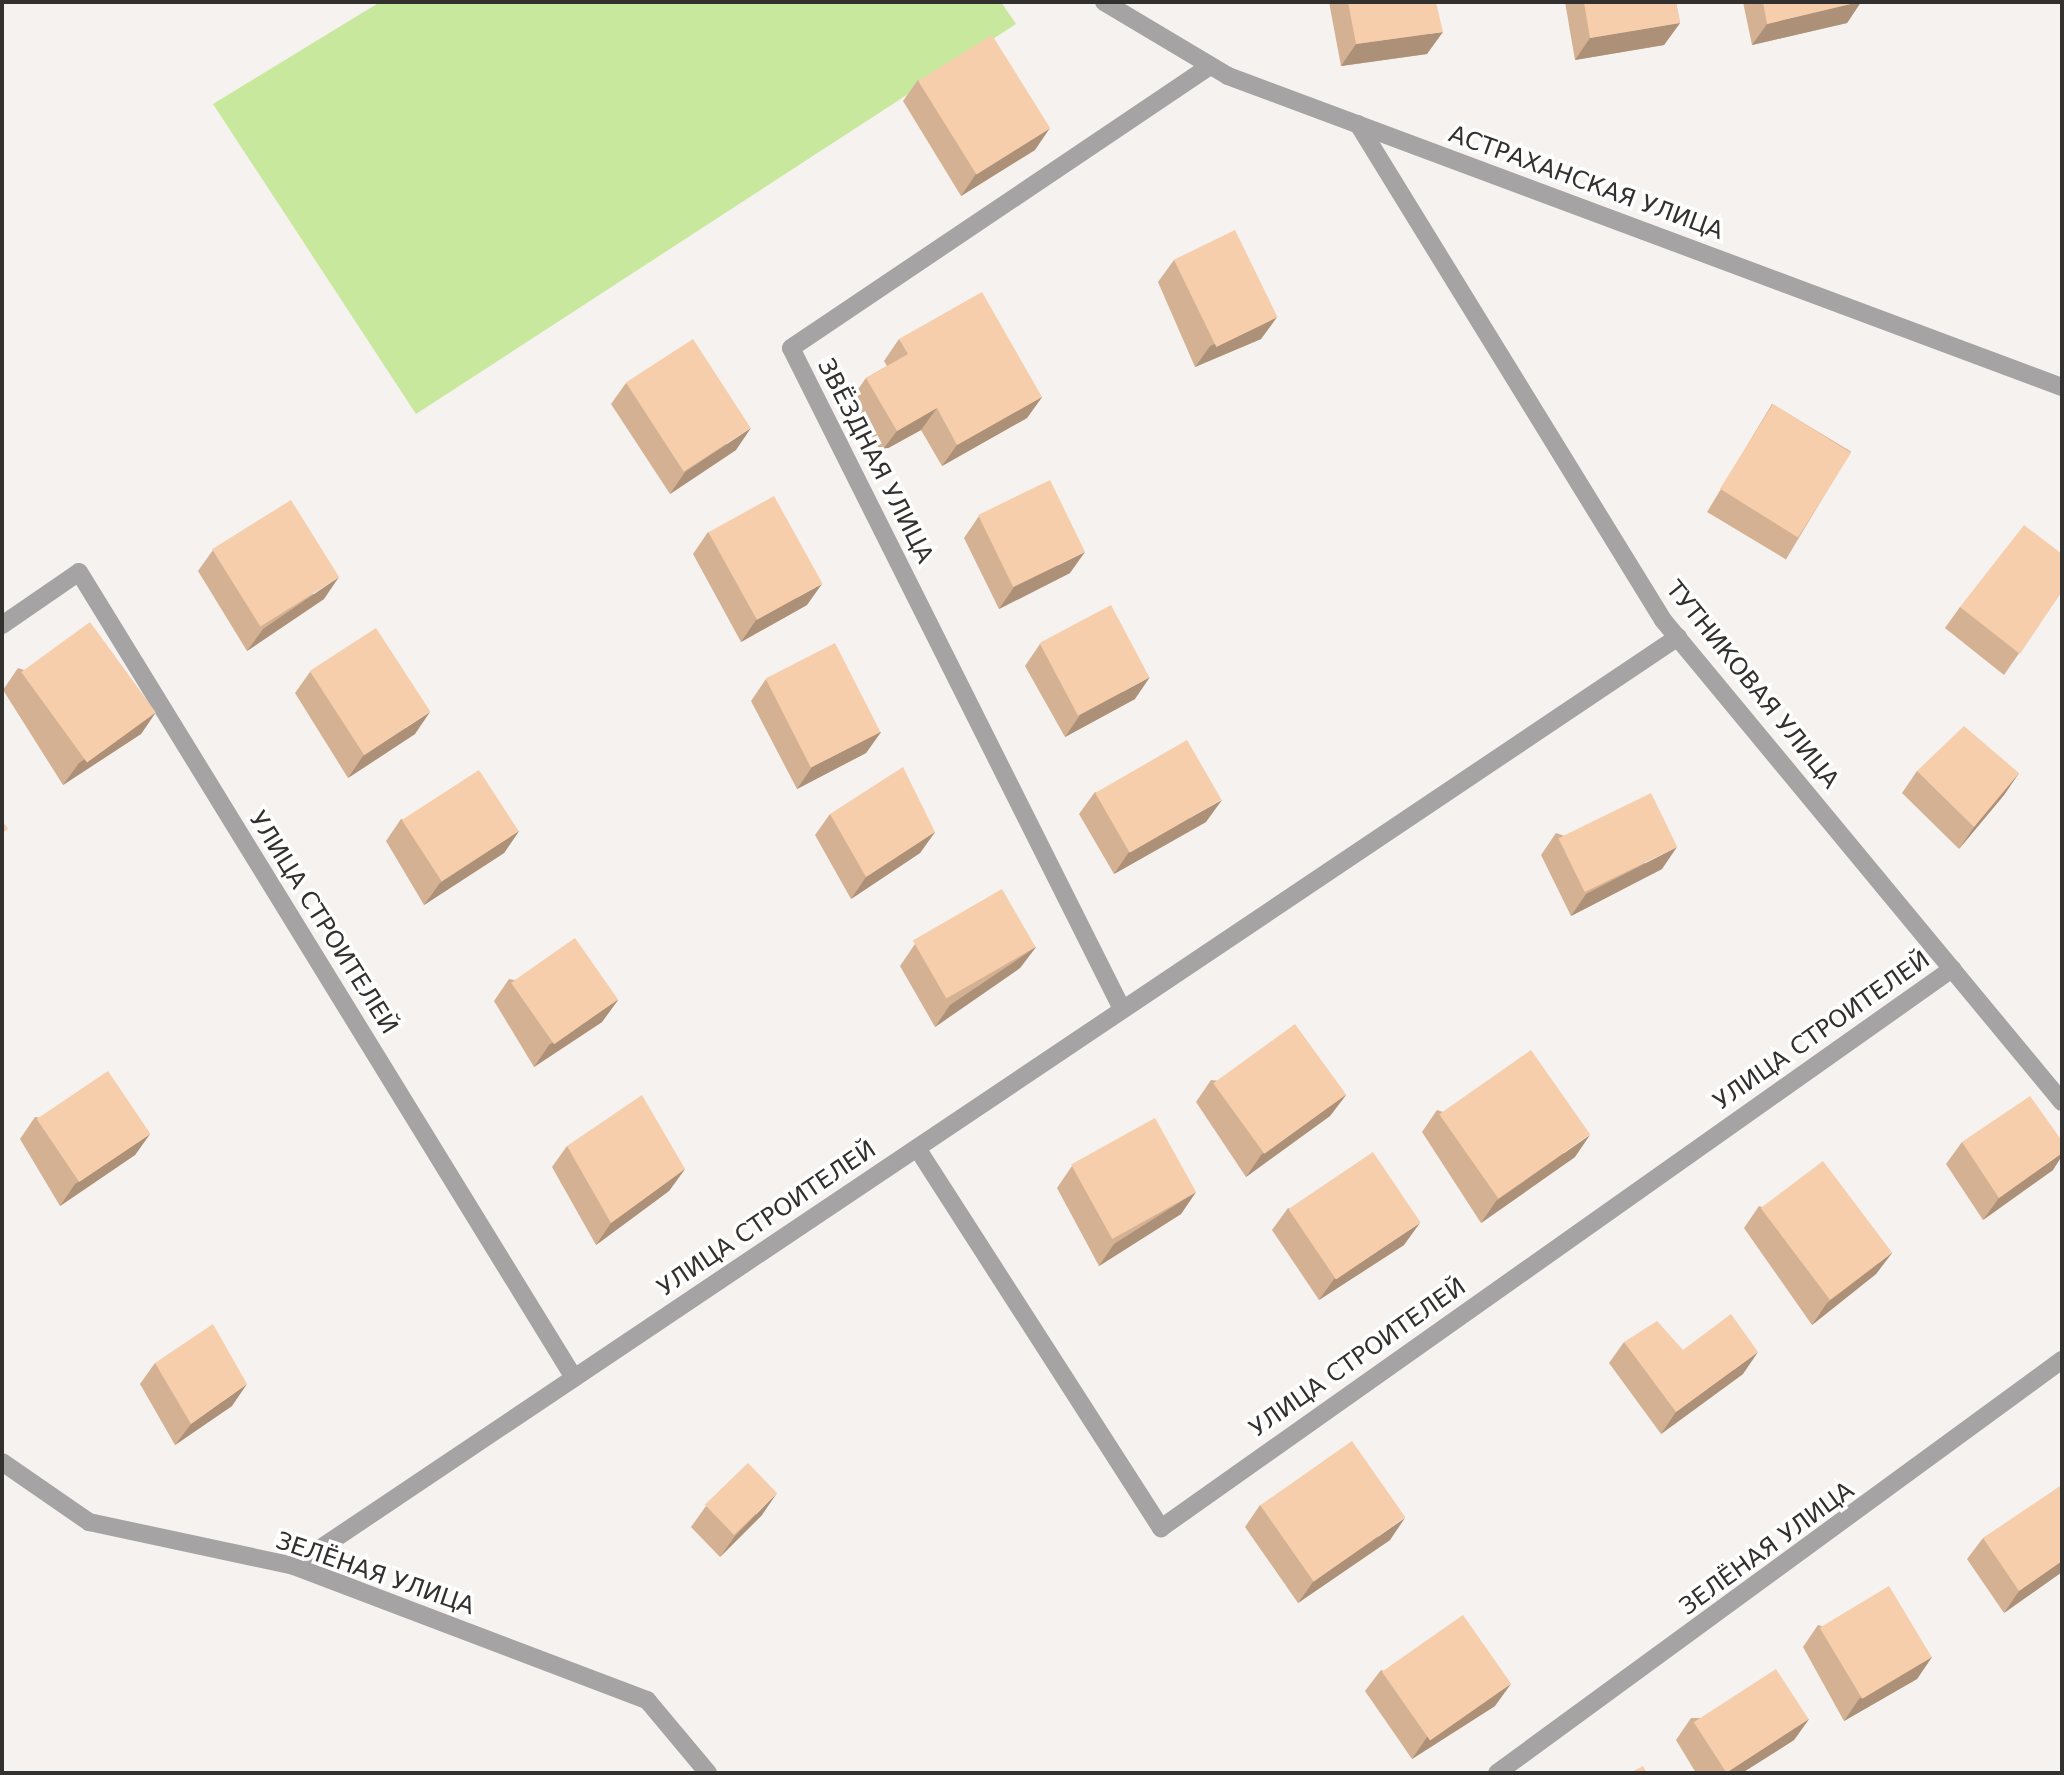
<!DOCTYPE html>
<meta charset="utf-8">
<style>
body{margin:0}
#map{position:relative;width:2064px;height:1775px;overflow:hidden;background:#f5f2ef;font-family:"DejaVu Sans",sans-serif}
div>[style]{position:absolute}
.green>*{inset:0;background:#c8e89d}
.minor>*{height:18px;margin:-9px;padding:0 9px;transform-origin:9px;border-radius:9px;background:#a5a3a3}
.wall>*{inset:0;background:#d4b193;transform-origin:0 0}
.shaded-wall>*{inset:0;background:#ac9078}
.building>*{inset:0;background:#f6ceab;transform-origin:0 0}
span{translate:-50% -50%;white-space:nowrap;text-align:center;line-height:1.15;-webkit-text-stroke:7px #fff;paint-order:stroke}
.street-label{font-size:24px;color:#323130}
.frame{position:absolute;inset:0;border:4px solid #323130;pointer-events:none}
</style>
<div id="map">
<div class="green">
<i style="clip-path:polygon(380px 2px,1001px 2px,1016px 24px,416px 414px,213px 104px)"></i>
</div>
<div class="minor">
<i style="left:1104px;top:2px;width:144px;rotate:30.8deg"></i>
<i style="left:1228px;top:76px;width:890px;rotate:20.45deg"></i>
<i style="left:1358px;top:124px;width:582px;rotate:58.41deg"></i>
<i style="left:1663px;top:620px;width:626px;rotate:50.38deg"></i>
<i style="left:2px;top:625px;width:93px;rotate:-34.5deg"></i>
<i style="left:79px;top:572px;width:946px;rotate:58.44deg"></i>
<i style="left:1122px;top:1009px;width:739px;rotate:-116.6deg"></i>
<i style="left:791px;top:348px;width:505px;rotate:-33.94deg"></i>
<i style="left:917px;top:1148px;width:452px;rotate:57.3deg"></i>
<i style="left:1161px;top:1528px;width:969px;rotate:-35.25deg"></i>
<i style="left:2px;top:1462px;width:106px;rotate:34.6deg"></i>
<i style="left:89px;top:1522px;width:210px;rotate:12.1deg"></i>
<i style="left:294px;top:1566px;width:378px;rotate:20.8deg"></i>
<i style="left:647px;top:1700px;width:95px;rotate:50.1deg"></i>
<i style="left:294px;top:1566px;width:1667px;rotate:-33.87deg"></i>
<i style="left:1497px;top:1773px;width:700px;rotate:-36.17deg"></i>
</div>
<div class="wall">
<i style="clip-path:polygon(1329px 2px,1436px 2px,1427px 54px,1341px 66px)"></i>
<i style="clip-path:polygon(1565px 2px,1676px 2px,1680px 23px,1664px 45px,1575px 60px)"></i>
<i style="clip-path:polygon(1743px 2px,1861px 2px,1847px 23px,1752px 45px)"></i>
<i style="clip-path:polygon(918px 80px,1035px 150px,961px 196px,903px 101px)"></i>
<i style="clip-path:polygon(1174px 260px,1277px 317px,1261px 339px,1195px 367px,1158px 282px)"></i>
<i style="clip-path:polygon(899px 339px,1042px 397px,1027px 418px,942px 466px,921px 430px,881px 452px,851px 399px,866px 378px,887px 366px,884px 361px)"></i>
<i style="clip-path:polygon(626px 383px,736px 450px,670px 494px,611px 404px)"></i>
<i style="left:1772px;top:404px;width:92px;height:126px;rotate:31deg"></i>
<i style="clip-path:polygon(979px 516px,1070px 573px,999px 609px,964px 538px)"></i>
<i style="clip-path:polygon(708px 532px,807px 605px,741px 642px,693px 554px)"></i>
<i style="clip-path:polygon(213px 550px,324px 599px,247px 651px,198px 571px)"></i>
<i style="clip-path:polygon(2062px 591px,2004px 675px,1945px 628px,1960px 607px)"></i>
<i style="clip-path:polygon(1040px 644px,1135px 699px,1065px 737px,1025px 666px)"></i>
<i style="clip-path:polygon(18px 668px,156px 712px,141px 734px,63px 785px,3px 690px)"></i>
<i style="clip-path:polygon(310px 672px,415px 734px,348px 778px,295px 693px)"></i>
<i style="clip-path:polygon(766px 679px,881px 732px,866px 753px,797px 789px,751px 701px)"></i>
<i style="clip-path:polygon(1917px 771px,2019px 773px,2004px 795px,1959px 849px,1902px 793px)"></i>
<i style="clip-path:polygon(1095px 792px,1206px 822px,1114px 874px,1079px 814px)"></i>
<i style="clip-path:polygon(830px 814px,935px 832px,920px 853px,851px 899px,815px 835px)"></i>
<i style="clip-path:polygon(401px 819px,519px 831px,504px 853px,424px 905px,386px 841px)"></i>
<i style="clip-path:polygon(1556px 833px,1662px 869px,1571px 916px,1541px 855px)"></i>
<i style="clip-path:polygon(915px 944px,1036px 947px,1020px 968px,935px 1027px,900px 966px)"></i>
<i style="clip-path:polygon(509px 979px,618px 1000px,602px 1022px,534px 1067px,494px 1001px)"></i>
<i style="clip-path:polygon(1211px 1080px,1346px 1095px,1330px 1116px,1246px 1177px,1196px 1102px)"></i>
<i style="clip-path:polygon(1437px 1110px,1575px 1157px,1481px 1223px,1422px 1132px)"></i>
<i style="clip-path:polygon(35px 1117px,150px 1134px,135px 1155px,60px 1206px,20px 1139px)"></i>
<i style="clip-path:polygon(1962px 1142px,2053px 1170px,1983px 1220px,1946px 1164px)"></i>
<i style="clip-path:polygon(567px 1146px,685px 1169px,669px 1191px,596px 1245px,552px 1167px)"></i>
<i style="clip-path:polygon(1072px 1166px,1196px 1192px,1181px 1214px,1099px 1266px,1057px 1188px)"></i>
<i style="clip-path:polygon(1759px 1206px,1892px 1253px,1876px 1274px,1812px 1325px,1744px 1228px)"></i>
<i style="clip-path:polygon(1288px 1208px,1404px 1245px,1319px 1300px,1272px 1230px)"></i>
<i style="clip-path:polygon(1624px 1342px,1683px 1350px,1743px 1374px,1661px 1434px,1609px 1363px)"></i>
<i style="clip-path:polygon(155px 1363px,232px 1406px,175px 1445px,140px 1384px)"></i>
<i style="clip-path:polygon(2062px 1489px,2062px 1572px,2004px 1613px,1967px 1559px,1983px 1538px)"></i>
<i style="clip-path:polygon(1260px 1505px,1390px 1540px,1298px 1603px,1245px 1527px)"></i>
<i style="clip-path:polygon(706px 1506px,762px 1515px,720px 1557px,691px 1527px)"></i>
<i style="clip-path:polygon(1818px 1625px,1932px 1657px,1917px 1679px,1844px 1721px,1803px 1647px)"></i>
<i style="clip-path:polygon(1381px 1670px,1495px 1706px,1412px 1759px,1365px 1691px)"></i>
<i style="clip-path:polygon(1691px 1718px,1809px 1719px,1794px 1740px,1742px 1773px,1696px 1773px,1676px 1740px)"></i>
</div>
<div class="shaded-wall">
<i style="clip-path:polygon(1859px 2px,1861px 2px,1847px 23px,1752px 45px,1767px 24px)"></i>
<i style="clip-path:polygon(1680px 23px,1664px 45px,1575px 60px,1590px 38px)"></i>
<i style="clip-path:polygon(1443px 32px,1427px 54px,1341px 66px,1356px 44px)"></i>
<i style="clip-path:polygon(1050px 128px,1035px 150px,961px 196px,976px 174px)"></i>
<i style="clip-path:polygon(1277px 317px,1261px 339px,1195px 367px,1210px 346px)"></i>
<i style="clip-path:polygon(1042px 397px,1027px 418px,942px 466px,957px 445px)"></i>
<i style="clip-path:polygon(937px 408px,921px 430px,881px 452px,897px 431px)"></i>
<i style="clip-path:polygon(751px 428px,736px 450px,670px 494px,685px 472px)"></i>
<i style="clip-path:polygon(1085px 552px,1070px 573px,999px 609px,1014px 587px)"></i>
<i style="clip-path:polygon(339px 577px,324px 599px,247px 651px,263px 629px)"></i>
<i style="clip-path:polygon(822px 584px,807px 605px,741px 642px,756px 620px)"></i>
<i style="clip-path:polygon(1150px 677px,1135px 699px,1065px 737px,1080px 715px)"></i>
<i style="clip-path:polygon(156px 712px,141px 734px,63px 785px,79px 763px)"></i>
<i style="clip-path:polygon(430px 712px,415px 734px,348px 778px,363px 756px)"></i>
<i style="clip-path:polygon(881px 732px,866px 753px,797px 789px,812px 767px)"></i>
<i style="clip-path:polygon(2019px 773px,2004px 795px,1959px 849px,1974px 827px)"></i>
<i style="clip-path:polygon(1222px 800px,1206px 822px,1114px 874px,1129px 852px)"></i>
<i style="clip-path:polygon(519px 831px,504px 853px,424px 905px,440px 883px)"></i>
<i style="clip-path:polygon(935px 832px,920px 853px,851px 899px,866px 877px)"></i>
<i style="clip-path:polygon(1677px 847px,1662px 869px,1571px 916px,1586px 894px)"></i>
<i style="clip-path:polygon(1036px 947px,1020px 968px,935px 1027px,950px 1005px)"></i>
<i style="clip-path:polygon(618px 1000px,602px 1022px,534px 1067px,549px 1045px)"></i>
<i style="clip-path:polygon(1346px 1095px,1330px 1116px,1246px 1177px,1261px 1155px)"></i>
<i style="clip-path:polygon(150px 1134px,135px 1155px,60px 1206px,75px 1184px)"></i>
<i style="clip-path:polygon(1590px 1135px,1575px 1157px,1481px 1223px,1496px 1201px)"></i>
<i style="clip-path:polygon(2062px 1153px,2062px 1156px,2053px 1170px,1983px 1220px,1999px 1198px)"></i>
<i style="clip-path:polygon(685px 1169px,669px 1191px,596px 1245px,611px 1223px)"></i>
<i style="clip-path:polygon(1196px 1192px,1181px 1214px,1099px 1266px,1114px 1244px)"></i>
<i style="clip-path:polygon(1420px 1223px,1404px 1245px,1319px 1300px,1334px 1279px)"></i>
<i style="clip-path:polygon(1892px 1253px,1876px 1274px,1812px 1325px,1827px 1303px)"></i>
<i style="clip-path:polygon(1758px 1352px,1743px 1374px,1661px 1434px,1676px 1412px)"></i>
<i style="clip-path:polygon(247px 1384px,232px 1406px,175px 1445px,191px 1424px)"></i>
<i style="clip-path:polygon(777px 1493px,762px 1515px,720px 1557px,735px 1536px)"></i>
<i style="clip-path:polygon(1405px 1518px,1390px 1540px,1298px 1603px,1313px 1582px)"></i>
<i style="clip-path:polygon(2062px 1561px,2062px 1572px,2004px 1613px,2019px 1591px)"></i>
<i style="clip-path:polygon(1932px 1657px,1917px 1679px,1844px 1721px,1859px 1699px)"></i>
<i style="clip-path:polygon(1511px 1684px,1495px 1706px,1412px 1759px,1427px 1737px)"></i>
<i style="clip-path:polygon(1809px 1719px,1794px 1740px,1742px 1773px,1723px 1773px)"></i>
</div>
<div class="building">
<i style="clip-path:polygon(1348px 2px,1436px 2px,1443px 32px,1356px 44px)"></i>
<i style="clip-path:polygon(1584px 2px,1676px 2px,1680px 23px,1590px 38px)"></i>
<i style="clip-path:polygon(1763px 2px,1859px 2px,1767px 24px)"></i>
<i style="left:992px;top:35px;width:110px;height:87px;rotate:58deg"></i>
<i style="left:1235px;top:230px;width:97px;height:68px;rotate:64deg"></i>
<i style="clip-path:polygon(982px 292px,1042px 397px,957px 445px,937px 408px,897px 431px,866px 378px,908px 354px,899px 339px)"></i>
<i style="left:693px;top:339px;width:106px;height:80px;rotate:57deg"></i>
<i style="left:1773px;top:404px;width:92px;height:100px;rotate:32deg"></i>
<i style="left:1050px;top:480px;width:80px;height:80px;rotate:64deg"></i>
<i style="left:774px;top:496px;width:100px;height:75px;rotate:61deg"></i>
<i style="left:291px;top:500px;width:91px;height:93px;rotate:58deg"></i>
<i style="clip-path:polygon(2024px 525px,2062px 554px,2062px 591px,2020px 654px,1960px 607px)"></i>
<i style="left:1111px;top:605px;width:82px;height:81px;rotate:62deg"></i>
<i style="left:90px;top:622px;width:112px;height:85px;rotate:54deg"></i>
<i style="left:376px;top:628px;width:100px;height:79px;rotate:57deg"></i>
<i style="left:835px;top:643px;width:100px;height:78px;rotate:63deg"></i>
<i style="clip-path:polygon(1964px 726px,2019px 773px,1974px 827px,1917px 771px)"></i>
<i style="left:1187px;top:740px;width:69px;height:106px;rotate:60deg"></i>
<i style="clip-path:polygon(903px 767px,935px 832px,866px 877px,830px 814px)"></i>
<i style="left:479px;top:770px;width:73px;height:92px;rotate:57deg"></i>
<i style="left:1651px;top:793px;width:60px;height:103px;rotate:64deg"></i>
<i style="clip-path:polygon(2px 820px,8px 829px,2px 833px)"></i>
<i style="left:1002px;top:889px;width:67px;height:103px;rotate:60deg"></i>
<i style="left:575px;top:938px;width:75px;height:78px;rotate:55deg"></i>
<i style="left:1295px;top:1024px;width:87px;height:101px;rotate:54deg"></i>
<i style="left:1531px;top:1050px;width:103px;height:112px;rotate:55deg"></i>
<i style="left:108px;top:1071px;width:76px;height:86px;rotate:56deg"></i>
<i style="clip-path:polygon(642px 1095px,685px 1169px,611px 1223px,567px 1146px)"></i>
<i style="clip-path:polygon(2030px 1096px,2062px 1141px,2062px 1153px,1999px 1198px,1962px 1142px)"></i>
<i style="left:1155px;top:1118px;width:85px;height:96px;rotate:61deg"></i>
<i style="left:1373px;top:1152px;width:85px;height:102px;rotate:56deg"></i>
<i style="left:1823px;top:1161px;width:115px;height:78px;rotate:53deg"></i>
<i style="clip-path:polygon(1731px 1314px,1758px 1352px,1676px 1412px,1624px 1342px,1657px 1321px,1683px 1350px)"></i>
<i style="clip-path:polygon(213px 1324px,247px 1384px,191px 1424px,155px 1363px)"></i>
<i style="left:1352px;top:1441px;width:93px;height:112px;rotate:55deg"></i>
<i style="left:748px;top:1463px;width:42px;height:60px;rotate:46deg"></i>
<i style="clip-path:polygon(2060px 1486px,2062px 1489px,2062px 1561px,2019px 1591px,1983px 1538px)"></i>
<i style="left:1889px;top:1586px;width:83px;height:81px;rotate:59deg"></i>
<i style="left:1463px;top:1615px;width:84px;height:99px;rotate:55deg"></i>
<i style="left:1776px;top:1669px;width:60px;height:98px;rotate:57deg"></i>
<i style="clip-path:polygon(1643px 1766px,1647px 1773px,1630px 1773px)"></i>
</div>
<div class="street-label">
<span style="left:1586px;top:183px;rotate:20deg">АСТРАХАНСКАЯ УЛИЦА</span>
<span style="left:875px;top:461px;rotate:63deg">ЗВЁЗДНАЯ УЛИЦА</span>
<span style="left:1752px;top:685px;rotate:51deg">ТУТНИКОВАЯ УЛИЦА</span>
<span style="left:323px;top:923px;rotate:58deg">УЛИЦА СТРОИТЕЛЕЙ</span>
<span style="left:1822px;top:1031px;rotate:-35deg">УЛИЦА СТРОИТЕЛЕЙ</span>
<span style="left:767px;top:1219px;rotate:-34deg">УЛИЦА СТРОИТЕЛЕЙ</span>
<span style="left:1358px;top:1358px;rotate:-35deg">УЛИЦА СТРОИТЕЛЕЙ</span>
<span style="left:1767px;top:1549px;rotate:-36deg">ЗЕЛЁНАЯ УЛИЦА</span>
<span style="left:375px;top:1574px;rotate:19deg">ЗЕЛЁНАЯ УЛИЦА</span>
</div>
<div class="frame"></div>
</div>
